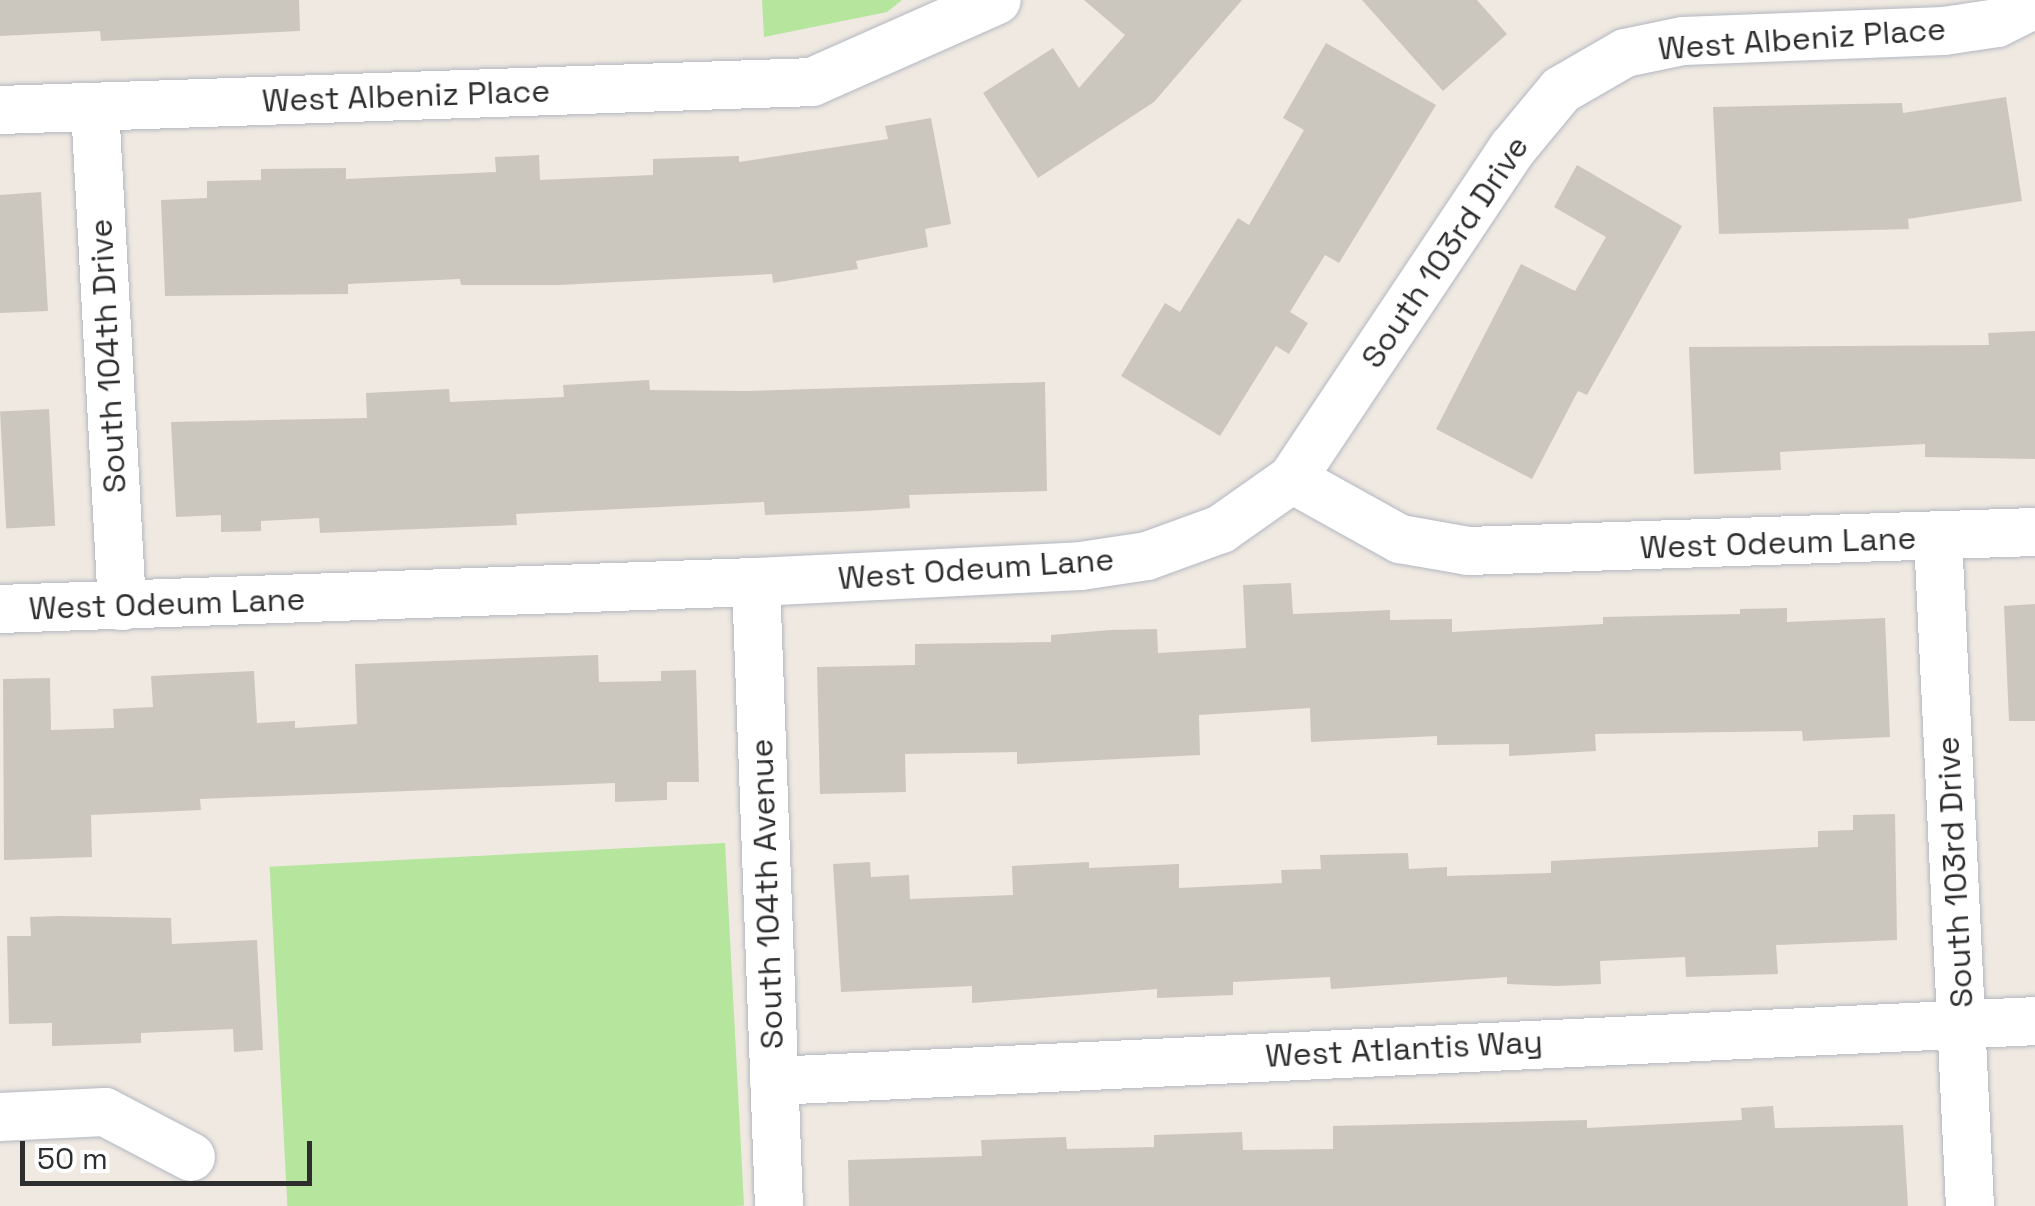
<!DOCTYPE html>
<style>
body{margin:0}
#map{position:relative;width:2035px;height:1206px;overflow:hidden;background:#efe9e1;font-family:"Space Grotesk",sans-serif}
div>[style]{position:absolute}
.green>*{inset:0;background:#b6e59e;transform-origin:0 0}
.building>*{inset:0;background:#cbc7bf;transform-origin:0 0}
.roads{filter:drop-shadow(0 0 2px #b4b7c1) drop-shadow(0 0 2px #b4b7c1)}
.minor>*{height:48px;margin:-24px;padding:0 24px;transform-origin:24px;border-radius:24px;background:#fff}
span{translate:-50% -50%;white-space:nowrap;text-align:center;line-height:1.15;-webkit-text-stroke:8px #fff;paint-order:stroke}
.street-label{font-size:32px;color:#2e2e2e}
.scale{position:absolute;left:20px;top:1141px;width:292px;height:45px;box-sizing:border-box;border:5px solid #2e2e2e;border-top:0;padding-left:12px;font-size:30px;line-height:35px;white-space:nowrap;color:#2e2e2e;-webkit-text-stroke:8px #fff;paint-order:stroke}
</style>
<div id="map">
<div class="green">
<i style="clip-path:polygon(762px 0,902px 0,887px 12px,764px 37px)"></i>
<i style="left:725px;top:843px;width:363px;height:456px;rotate:87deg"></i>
</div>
<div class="building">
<i style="clip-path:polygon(0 0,299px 0,300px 31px,101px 41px,100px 31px,0 36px)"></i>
<i style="clip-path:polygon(1084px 0,1242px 0,1154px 102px,1038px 178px,983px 93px,1053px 48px,1079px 88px,1125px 35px)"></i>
<i style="clip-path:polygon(1362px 0,1477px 0,1507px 34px,1443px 91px)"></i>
<i style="clip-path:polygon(1326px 43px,1436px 105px,1339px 263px,1325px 255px,1290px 312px,1308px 323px,1289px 354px,1276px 346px,1220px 436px,1121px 376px,1165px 303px,1180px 312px,1238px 218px,1249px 225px,1304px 130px,1283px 118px)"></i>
<i style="clip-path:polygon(2006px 97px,2022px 201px,1908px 219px,1909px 229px,1719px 234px,1713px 107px,1902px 103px,1903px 113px)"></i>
<i style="clip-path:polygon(931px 118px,951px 224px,925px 229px,928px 247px,856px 261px,858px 269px,773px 283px,772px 274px,559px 285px,461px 285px,460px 279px,348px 284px,348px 294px,165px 296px,161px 200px,207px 198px,207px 181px,261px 180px,261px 169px,346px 168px,346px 179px,496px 172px,495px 157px,539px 155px,540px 180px,653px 175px,653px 159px,739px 156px,739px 162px,888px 139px,885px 126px)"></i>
<i style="clip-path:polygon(1577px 165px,1682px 226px,1587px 395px,1578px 391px,1532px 479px,1436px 429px,1521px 264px,1575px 291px,1606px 237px,1554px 207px)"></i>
<i style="clip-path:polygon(41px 192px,48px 311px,0 313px,0 195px)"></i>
<i style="clip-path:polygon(2035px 331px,2035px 459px,1925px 457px,1925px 444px,1780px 452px,1781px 470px,1694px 474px,1689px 347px,1989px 345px,1988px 333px)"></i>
<i style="clip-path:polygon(649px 380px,650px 390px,747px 391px,1045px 382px,1047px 491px,909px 495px,910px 508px,864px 511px,765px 515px,764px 502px,516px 514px,517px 525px,320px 533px,319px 518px,261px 521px,261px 531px,221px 532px,221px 515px,176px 517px,171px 422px,367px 418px,366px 393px,449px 389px,450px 402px,564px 397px,563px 385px)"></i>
<i style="left:49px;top:409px;width:117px;height:49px;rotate:87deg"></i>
<i style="clip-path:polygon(1291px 583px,1293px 614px,1390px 610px,1390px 620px,1452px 619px,1452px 632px,1603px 624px,1603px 617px,1740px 614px,1740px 609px,1787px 608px,1787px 622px,1885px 618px,1890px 737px,1803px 741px,1802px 731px,1595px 734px,1596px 751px,1509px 756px,1509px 744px,1437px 745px,1437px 736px,1311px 742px,1310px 708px,1199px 715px,1200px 755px,1017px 764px,1017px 752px,905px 754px,906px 792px,820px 794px,817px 667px,915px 665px,915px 644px,1051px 642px,1051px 635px,1110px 630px,1157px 629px,1158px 653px,1246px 648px,1243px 585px)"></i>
<i style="clip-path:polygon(2035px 604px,2035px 721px,2009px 721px,2004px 606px)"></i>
<i style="clip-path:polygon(598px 655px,599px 682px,661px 681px,661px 671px,696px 670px,699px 782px,667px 782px,667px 800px,615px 802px,615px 783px,200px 799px,201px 810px,91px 815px,92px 857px,4px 860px,3px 679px,50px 678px,51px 730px,114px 728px,113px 709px,153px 707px,151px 676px,254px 671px,257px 723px,295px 721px,295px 728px,357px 724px,355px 664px)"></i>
<i style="clip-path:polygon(1895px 814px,1897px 940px,1776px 945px,1778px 974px,1686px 977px,1685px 957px,1600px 961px,1601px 984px,1557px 986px,1507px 984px,1507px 977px,1331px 989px,1330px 977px,1233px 982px,1233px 995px,1157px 998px,1157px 989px,972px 1003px,972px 986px,841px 992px,833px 864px,870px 862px,871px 877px,909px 875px,910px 899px,1013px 895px,1012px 866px,1089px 862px,1089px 868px,1179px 864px,1179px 888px,1282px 883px,1281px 870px,1321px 869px,1320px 855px,1408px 853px,1409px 869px,1447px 867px,1447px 876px,1551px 873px,1551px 861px,1818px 847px,1818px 831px,1853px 830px,1853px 815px)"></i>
<i style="clip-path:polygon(61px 916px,171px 918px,172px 944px,257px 940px,263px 1050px,234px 1052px,233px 1029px,141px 1033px,141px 1043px,52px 1046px,52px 1023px,9px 1024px,7px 936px,31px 936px,30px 917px)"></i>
<i style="clip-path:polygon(1773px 1106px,1775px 1128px,1903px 1125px,1908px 1206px,849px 1206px,848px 1160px,982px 1156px,981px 1140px,1066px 1137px,1067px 1149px,1154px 1147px,1154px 1135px,1242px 1132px,1243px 1150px,1333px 1149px,1333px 1126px,1587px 1120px,1587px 1128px,1742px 1120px,1741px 1108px)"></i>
</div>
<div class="roads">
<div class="minor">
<i style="left:95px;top:107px;width:500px;rotate:86.9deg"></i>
<i style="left:0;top:110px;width:812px;rotate:-1.97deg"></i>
<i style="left:812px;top:82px;width:202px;rotate:-23.9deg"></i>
<i style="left:1292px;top:479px;width:124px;rotate:29.1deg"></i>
<i style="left:1400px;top:539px;width:69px;rotate:10deg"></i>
<i style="left:1468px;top:551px;width:567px;rotate:-1.92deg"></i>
<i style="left:1938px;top:538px;width:669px;rotate:87.26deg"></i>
<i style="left:756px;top:582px;width:624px;rotate:87.89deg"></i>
<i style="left:0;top:609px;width:756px;rotate:-2.05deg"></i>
<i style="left:756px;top:582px;width:325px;rotate:-2.8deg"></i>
<i style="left:1081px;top:566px;width:67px;rotate:-8.6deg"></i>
<i style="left:1147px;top:556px;width:79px;rotate:-20deg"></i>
<i style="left:1221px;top:529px;width:87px;rotate:-35.2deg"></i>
<i style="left:1292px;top:479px;width:398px;rotate:-56.3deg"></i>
<i style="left:1513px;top:148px;width:75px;rotate:-50.4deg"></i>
<i style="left:1561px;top:90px;width:74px;rotate:-30deg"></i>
<i style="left:1625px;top:53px;width:59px;rotate:-11.7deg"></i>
<i style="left:1683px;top:41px;width:261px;rotate:-2.2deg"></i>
<i style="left:1944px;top:31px;width:54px;rotate:-8.6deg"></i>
<i style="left:1997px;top:23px;width:42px;rotate:-26.6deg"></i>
<i style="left:774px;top:1081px;width:1262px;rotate:-2.72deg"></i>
<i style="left:0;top:1117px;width:105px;rotate:-2.7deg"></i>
<i style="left:105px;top:1112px;width:97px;rotate:27.6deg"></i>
</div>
</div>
<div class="street-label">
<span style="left:1802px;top:39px;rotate:-4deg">West Albeniz Place</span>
<span style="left:406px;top:96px;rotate:-2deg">West Albeniz Place</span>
<span style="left:1445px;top:252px;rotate:-56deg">South 103rd Drive</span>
<span style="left:108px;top:356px;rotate:-93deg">South 104th Drive</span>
<span style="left:1778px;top:543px;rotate:-2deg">West Odeum Lane</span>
<span style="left:976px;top:569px;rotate:-4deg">West Odeum Lane</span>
<span style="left:167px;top:604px;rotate:-2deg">West Odeum Lane</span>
<span style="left:1955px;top:872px;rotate:-93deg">South 103rd Drive</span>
<span style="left:767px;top:894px;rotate:-92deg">South 104th Avenue</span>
<span style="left:1404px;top:1049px;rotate:-3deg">West Atlantis Way</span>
</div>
<div class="scale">50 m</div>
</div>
